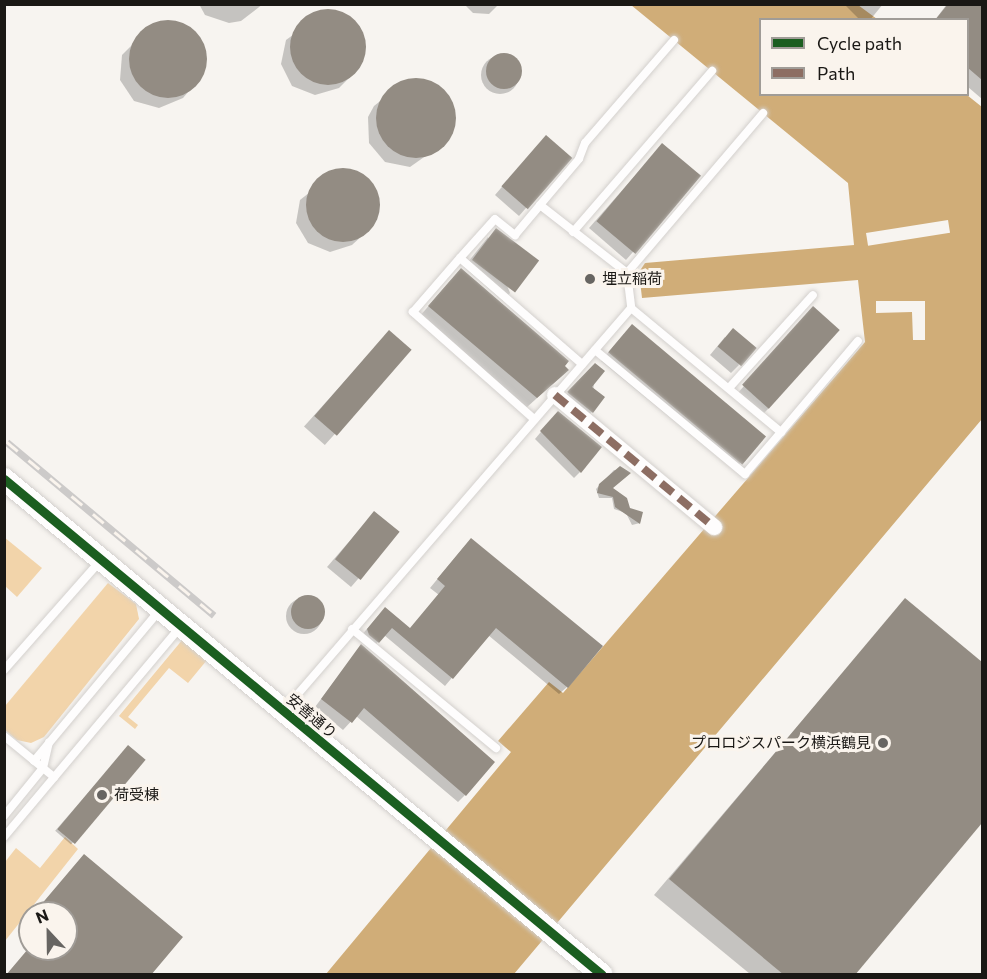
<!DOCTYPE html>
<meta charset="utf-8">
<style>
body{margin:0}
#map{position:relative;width:987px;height:979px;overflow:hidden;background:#f7f4f0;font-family:Commissioner,"Noto Sans JP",sans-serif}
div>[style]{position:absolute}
.green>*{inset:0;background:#f2d4aa}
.water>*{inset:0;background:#d0ad78}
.pier>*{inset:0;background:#f7f4f0;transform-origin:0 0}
.shadow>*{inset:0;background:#0003;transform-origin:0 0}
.round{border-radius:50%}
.building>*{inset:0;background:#938c83;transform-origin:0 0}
.roads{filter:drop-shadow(0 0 2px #d3d0cd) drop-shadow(0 0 2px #d3d0cd)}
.lane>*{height:8px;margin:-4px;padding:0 4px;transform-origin:4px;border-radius:4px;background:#fefdfd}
.street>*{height:16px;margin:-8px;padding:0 8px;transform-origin:8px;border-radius:8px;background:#fefdfd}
.secondary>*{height:22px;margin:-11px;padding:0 11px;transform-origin:11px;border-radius:11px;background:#fefdfd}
.rail>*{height:7px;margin-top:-3.5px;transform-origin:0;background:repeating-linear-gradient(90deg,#faf4ed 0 14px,#cccac9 0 28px);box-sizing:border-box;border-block:2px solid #cccac9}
.quiet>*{height:8px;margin-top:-4px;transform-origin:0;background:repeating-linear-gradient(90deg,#8d6e63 0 15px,transparent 0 23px)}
.cycleway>*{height:9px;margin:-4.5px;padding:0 4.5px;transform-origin:4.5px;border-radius:4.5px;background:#1b5e20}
.dots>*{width:16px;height:16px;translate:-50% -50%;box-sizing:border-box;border:3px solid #faf4ed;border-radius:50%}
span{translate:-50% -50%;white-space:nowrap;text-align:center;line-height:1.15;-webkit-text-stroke:6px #faf4ed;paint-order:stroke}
.poi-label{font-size:15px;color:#1a1815}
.left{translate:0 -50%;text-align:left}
.right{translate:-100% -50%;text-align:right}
.street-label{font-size:15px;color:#1a1815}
.frame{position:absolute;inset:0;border:6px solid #1a1815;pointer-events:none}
.legend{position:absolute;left:759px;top:18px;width:210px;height:78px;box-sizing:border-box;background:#faf4ed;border:2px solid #a09c97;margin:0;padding:8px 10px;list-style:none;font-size:18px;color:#1a1815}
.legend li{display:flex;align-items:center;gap:12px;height:30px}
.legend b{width:30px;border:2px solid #a09c97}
.north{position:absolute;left:18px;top:901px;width:60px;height:60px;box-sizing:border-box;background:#faf4ed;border:2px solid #a09c97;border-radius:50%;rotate:338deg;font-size:16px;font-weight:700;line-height:24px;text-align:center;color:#1a1815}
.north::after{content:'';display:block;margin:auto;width:21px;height:27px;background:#676562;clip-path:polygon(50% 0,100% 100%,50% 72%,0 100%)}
</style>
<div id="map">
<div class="green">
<i style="clip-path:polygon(4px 537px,42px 568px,17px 597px,5px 586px)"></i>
<i style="clip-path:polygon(108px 583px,136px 604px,139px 619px,44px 737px,31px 743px,17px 740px,5px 730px,5px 706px)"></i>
<i style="clip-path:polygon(183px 639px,207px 660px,188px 683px,169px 668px,128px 717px,138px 725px,135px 729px,119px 716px)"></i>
<i style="clip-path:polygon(65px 837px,78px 849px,5px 941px,5px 862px,16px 848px,40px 868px)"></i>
</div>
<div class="water">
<i style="clip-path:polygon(631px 5px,858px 5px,877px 19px,760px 20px,760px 94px,967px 95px,982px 107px,982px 419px,514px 974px,326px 974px,511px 752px,498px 741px,549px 682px,563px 693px,865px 342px,858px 280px,642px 298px,639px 272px,645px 263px,854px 245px,848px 183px)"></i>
</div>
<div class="pier">
<i style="left:948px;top:220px;width:13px;height:83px;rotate:81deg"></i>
<i style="clip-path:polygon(876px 301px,925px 301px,925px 340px,913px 340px,912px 312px,876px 313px)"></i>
</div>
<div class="shadow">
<i style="clip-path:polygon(199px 4px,263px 4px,241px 21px,229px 23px,205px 15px)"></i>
<i style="clip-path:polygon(464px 4px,499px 4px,489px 14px,473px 13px)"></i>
<i style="clip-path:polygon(844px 4px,883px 4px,870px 20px,860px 20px)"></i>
<i style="clip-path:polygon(947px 4px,982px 4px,982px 99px,968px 87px,968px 20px,935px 20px)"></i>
<i style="clip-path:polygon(326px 11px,357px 24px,365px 45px,350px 77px,339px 88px,315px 95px,292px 86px,281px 64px,286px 40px)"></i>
<i style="clip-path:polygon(151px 26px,186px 26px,202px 43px,201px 77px,183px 98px,159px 108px,134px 101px,120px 80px,122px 55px)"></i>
<i class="round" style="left:481px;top:56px;width:38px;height:38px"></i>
<i style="clip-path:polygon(405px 81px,429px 82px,453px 107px,451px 132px,444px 143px,410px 167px,385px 162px,369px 143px,368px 117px,374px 106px)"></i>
<i style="clip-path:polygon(538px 145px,570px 158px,519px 216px,495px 195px)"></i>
<i style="clip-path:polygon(655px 153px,633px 252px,626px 260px,589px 228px)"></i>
<i style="clip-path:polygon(339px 169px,361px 174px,378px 203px,364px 234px,352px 245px,330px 252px,308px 243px,296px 223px,300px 200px)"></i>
<i style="clip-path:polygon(488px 237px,510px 293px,503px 301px,464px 267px)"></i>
<i style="clip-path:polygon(451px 280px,557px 380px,526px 408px,419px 317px)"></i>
<i style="clip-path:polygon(805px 316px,769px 408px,762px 415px,737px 394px)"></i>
<i style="left:389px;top:332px;width:28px;height:127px;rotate:42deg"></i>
<i style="clip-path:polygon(624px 334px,763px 437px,734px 470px,601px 361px)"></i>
<i style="clip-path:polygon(725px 337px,739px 365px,731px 373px,710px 355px)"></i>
<i style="clip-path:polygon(595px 365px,592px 412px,586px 417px,563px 398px)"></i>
<i style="clip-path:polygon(551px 420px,580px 472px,574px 478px,535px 439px)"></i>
<i style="clip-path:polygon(614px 470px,626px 472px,610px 488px,629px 510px,642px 513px,640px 523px,632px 525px,626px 513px,614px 509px,612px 498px,599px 498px,596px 489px)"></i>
<i style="clip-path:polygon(367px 521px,398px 533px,351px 587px,327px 567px)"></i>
<i style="clip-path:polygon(464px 547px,567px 687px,559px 694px,488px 635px,445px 686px,384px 635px,371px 650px,360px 637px,378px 616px,410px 629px,439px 595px,430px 588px)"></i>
<i class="round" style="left:286px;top:598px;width:36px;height:36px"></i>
<i style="clip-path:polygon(905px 600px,982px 664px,982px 820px,853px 974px,750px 974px,654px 895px)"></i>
<i style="clip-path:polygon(361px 646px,465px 795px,458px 802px,356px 716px,343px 730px,315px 707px)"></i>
<i style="left:128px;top:747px;width:21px;height:111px;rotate:41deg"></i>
</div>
<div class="building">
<i style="clip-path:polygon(948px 4px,982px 4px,982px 80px,968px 68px,968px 20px,935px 20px)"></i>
<i class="round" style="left:290px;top:9px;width:76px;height:76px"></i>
<i class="round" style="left:129px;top:20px;width:78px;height:78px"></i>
<i class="round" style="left:486px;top:53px;width:36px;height:36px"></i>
<i class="round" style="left:376px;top:78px;width:80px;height:80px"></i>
<i style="left:546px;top:135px;width:35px;height:68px;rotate:41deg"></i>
<i style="left:662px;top:143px;width:51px;height:102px;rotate:40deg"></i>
<i class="round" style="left:306px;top:168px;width:74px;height:74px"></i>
<i style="left:496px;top:228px;width:54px;height:40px;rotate:37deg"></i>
<i style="clip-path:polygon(461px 268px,569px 361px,565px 366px,569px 370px,537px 398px,428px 306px)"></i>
<i style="left:813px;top:306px;width:36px;height:106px;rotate:42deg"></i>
<i style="left:632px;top:324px;width:175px;height:37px;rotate:40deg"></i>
<i style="left:733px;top:328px;width:31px;height:24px;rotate:40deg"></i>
<i style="left:389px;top:330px;width:30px;height:114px;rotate:41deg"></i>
<i style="clip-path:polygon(595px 363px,605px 371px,592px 387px,605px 397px,593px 413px,567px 392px)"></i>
<i style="clip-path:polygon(558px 411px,602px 447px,581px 473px,540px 431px)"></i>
<i style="clip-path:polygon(620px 466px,631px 473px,613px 488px,627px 498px,630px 508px,643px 512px,640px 524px,615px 507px,613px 497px,597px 493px,599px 484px)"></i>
<i style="left:374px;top:511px;width:33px;height:62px;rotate:39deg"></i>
<i style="clip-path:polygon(471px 538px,603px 646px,568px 688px,496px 628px,453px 679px,392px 628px,379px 643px,369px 635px,367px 629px,385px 607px,410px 628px,445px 586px,437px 579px)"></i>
<i class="round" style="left:291px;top:595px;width:34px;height:34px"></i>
<i style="clip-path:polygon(905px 598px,982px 662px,982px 823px,855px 975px,784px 975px,669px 879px)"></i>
<i style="clip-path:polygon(361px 644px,495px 762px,466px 796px,364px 708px,352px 723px,321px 699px)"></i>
<i style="left:128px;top:745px;width:23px;height:110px;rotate:40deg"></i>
<i style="clip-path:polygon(84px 854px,183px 937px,151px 975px,6px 975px,28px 949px,66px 949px,66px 913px,34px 913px)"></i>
</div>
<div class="roads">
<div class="lane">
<i style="left:674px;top:40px;width:136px;rotate:130.8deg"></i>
<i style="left:585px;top:143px;width:17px;rotate:111deg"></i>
<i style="left:579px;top:159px;width:60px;rotate:130.3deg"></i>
<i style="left:540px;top:205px;width:110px;rotate:38deg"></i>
<i style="left:627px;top:273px;width:35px;rotate:83deg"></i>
<i style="left:631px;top:308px;width:195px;rotate:39.6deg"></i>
<i style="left:781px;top:432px;width:119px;rotate:-49.8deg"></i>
<i style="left:573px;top:232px;width:213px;rotate:-49.2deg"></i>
<i style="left:460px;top:258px;width:52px;rotate:-48.1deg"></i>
<i style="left:495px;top:219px;width:26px;rotate:39deg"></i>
<i style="left:515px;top:235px;width:39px;rotate:-50deg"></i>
<i style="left:627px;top:273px;width:210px;rotate:-49.6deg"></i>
<i style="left:595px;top:350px;width:195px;rotate:39.6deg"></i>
<i style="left:745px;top:474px;width:55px;rotate:-49.4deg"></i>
<i style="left:729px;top:388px;width:125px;rotate:-47.9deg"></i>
<i style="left:534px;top:419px;width:162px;rotate:-138.5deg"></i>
<i style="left:413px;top:312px;width:72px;rotate:-49deg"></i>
<i style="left:460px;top:258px;width:162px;rotate:41deg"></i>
<i style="left:352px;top:629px;width:187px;rotate:39.6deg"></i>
<i style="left:4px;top:670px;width:147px;rotate:-48.6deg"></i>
<i style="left:284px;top:710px;width:531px;rotate:-49.2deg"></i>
<i style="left:4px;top:736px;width:65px;rotate:39.4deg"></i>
<i style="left:34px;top:761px;width:197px;rotate:-50.2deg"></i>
<i style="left:4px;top:816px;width:62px;rotate:-50.9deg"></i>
<i style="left:43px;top:768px;width:26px;rotate:-77deg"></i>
<i style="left:4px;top:837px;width:274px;rotate:-50deg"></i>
</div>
<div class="street">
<i style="left:555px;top:395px;width:207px;rotate:39.7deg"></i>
</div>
<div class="secondary">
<i style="left:4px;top:479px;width:776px;rotate:39.66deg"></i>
</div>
</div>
<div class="rail">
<i style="left:7px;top:442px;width:270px;rotate:39.9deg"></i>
</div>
<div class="quiet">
<i style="left:555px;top:395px;width:207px;rotate:39.7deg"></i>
</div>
<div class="cycleway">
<i style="left:4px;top:479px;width:776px;rotate:39.66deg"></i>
</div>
<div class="dots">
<i style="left:590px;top:279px;background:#676562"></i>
<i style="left:883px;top:743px;background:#676562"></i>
<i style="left:102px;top:795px;background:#676562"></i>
</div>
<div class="poi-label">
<span class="left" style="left:602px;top:279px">埋立稲荷</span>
<span class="right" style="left:871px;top:743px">プロロジスパーク横浜鶴見</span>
<span class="left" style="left:114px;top:795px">荷受棟</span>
</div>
<div class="street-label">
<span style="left:312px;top:716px;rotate:40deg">安善通り</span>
</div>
<div class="frame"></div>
<ul class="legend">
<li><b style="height:8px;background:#1b5e20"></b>Cycle path</li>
<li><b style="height:8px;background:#8d6e63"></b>Path</li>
</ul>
<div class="north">N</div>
</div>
